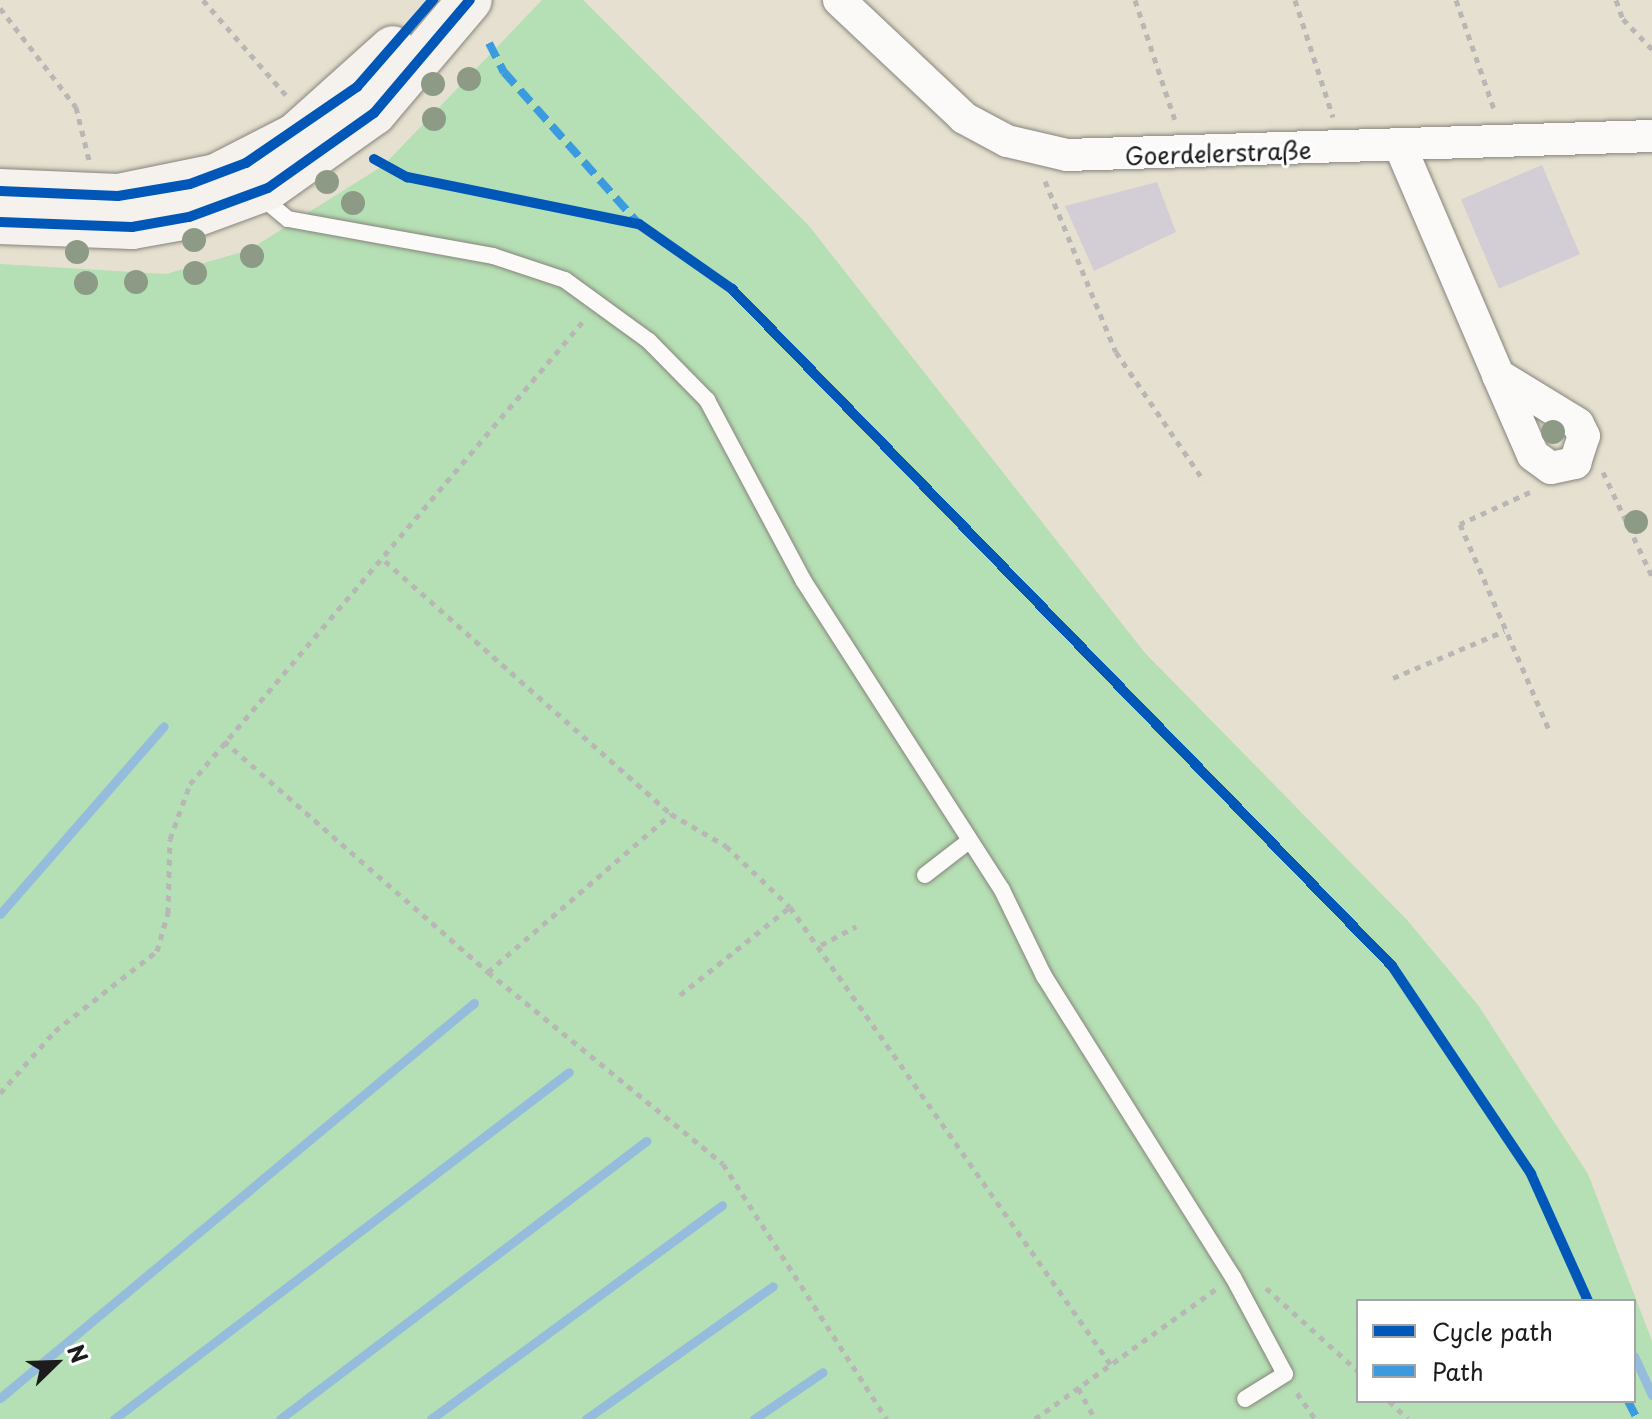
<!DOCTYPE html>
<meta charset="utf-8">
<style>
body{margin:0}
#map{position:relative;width:1652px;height:1419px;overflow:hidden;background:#e5e0cf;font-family:"Playpen Sans",sans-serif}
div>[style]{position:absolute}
.industrial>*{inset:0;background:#d3ced6;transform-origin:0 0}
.green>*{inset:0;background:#b5dfb4}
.stream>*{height:9px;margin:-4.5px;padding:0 4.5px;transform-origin:4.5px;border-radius:4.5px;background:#95bcdc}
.path>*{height:5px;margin-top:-2.5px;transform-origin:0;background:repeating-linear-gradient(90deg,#b8b7b5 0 6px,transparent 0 12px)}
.roads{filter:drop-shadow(0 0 2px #86847c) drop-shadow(0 0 2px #86847c)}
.service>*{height:16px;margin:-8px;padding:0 8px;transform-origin:8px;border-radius:8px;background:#fbfaf8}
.minor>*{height:32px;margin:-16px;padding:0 16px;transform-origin:16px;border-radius:16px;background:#fbfaf8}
.secondary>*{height:44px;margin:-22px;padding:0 22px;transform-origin:22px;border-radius:22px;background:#f5f2ee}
.quiet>*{height:8px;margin-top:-4px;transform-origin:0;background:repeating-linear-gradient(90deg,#3c9bdf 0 16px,transparent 0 24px)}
.cycleway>*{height:10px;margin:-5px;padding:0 5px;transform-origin:5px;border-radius:5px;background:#0057b8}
.trees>*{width:24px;height:24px;margin:-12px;border-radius:50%;background:#8c9a86}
span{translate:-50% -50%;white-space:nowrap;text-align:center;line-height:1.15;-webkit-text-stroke:6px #fff;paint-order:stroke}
.street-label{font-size:24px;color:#1c1c1c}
.legend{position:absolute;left:1356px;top:1299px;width:280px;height:104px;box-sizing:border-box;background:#fff;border:2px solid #a4a4a4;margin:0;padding:10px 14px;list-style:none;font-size:24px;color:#1c1c1c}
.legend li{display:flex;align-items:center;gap:16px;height:40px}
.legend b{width:40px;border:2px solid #a4a4a4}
.north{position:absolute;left:16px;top:1323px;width:80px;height:80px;-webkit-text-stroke:6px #fff;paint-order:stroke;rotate:67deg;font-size:22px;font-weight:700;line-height:32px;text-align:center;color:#1c1c1c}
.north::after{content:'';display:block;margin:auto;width:28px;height:36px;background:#1c1c1c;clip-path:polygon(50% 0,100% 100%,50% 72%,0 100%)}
</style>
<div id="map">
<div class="industrial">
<i style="left:1542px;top:165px;width:97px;height:88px;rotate:67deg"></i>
<i style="clip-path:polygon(1157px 182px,1176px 232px,1094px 271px,1065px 206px)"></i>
</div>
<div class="green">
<i style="clip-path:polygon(evenodd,542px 0,583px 0,809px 226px,1145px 653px,1407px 920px,1478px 1005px,1588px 1174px,1652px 1341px,1652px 1419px,0 1419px,0 264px,166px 274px,249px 250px,384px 165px,542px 0,1358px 1301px,1634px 1301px,1634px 1401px,1358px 1401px,1358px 1301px)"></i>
</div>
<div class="stream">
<i style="left:0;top:914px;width:249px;rotate:-48.9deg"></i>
<i style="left:1634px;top:1356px;width:43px;rotate:65.2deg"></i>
<i style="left:0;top:1398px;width:617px;rotate:-39.81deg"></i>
<i style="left:114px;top:1419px;width:572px;rotate:-37.33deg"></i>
<i style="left:280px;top:1419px;width:460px;rotate:-37.2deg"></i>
<i style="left:431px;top:1419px;width:361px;rotate:-36.3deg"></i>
<i style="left:586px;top:1419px;width:229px;rotate:-35.4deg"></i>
<i style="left:754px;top:1419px;width:83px;rotate:-34.3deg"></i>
</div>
<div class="path">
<i style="left:203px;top:0;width:126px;rotate:48.9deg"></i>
<i style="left:1135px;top:0;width:126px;rotate:71.6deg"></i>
<i style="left:1295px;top:0;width:123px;rotate:72deg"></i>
<i style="left:1456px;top:0;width:119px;rotate:70.8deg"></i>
<i style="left:1616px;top:0;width:20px;rotate:70deg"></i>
<i style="left:1623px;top:19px;width:42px;rotate:46deg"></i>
<i style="left:0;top:8px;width:125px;rotate:52.5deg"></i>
<i style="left:76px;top:107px;width:55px;rotate:76.2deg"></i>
<i style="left:1045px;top:181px;width:185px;rotate:67.5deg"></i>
<i style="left:1116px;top:352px;width:156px;rotate:55.7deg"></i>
<i style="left:1603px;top:472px;width:115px;rotate:64.8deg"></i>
<i style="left:1530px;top:492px;width:77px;rotate:155.4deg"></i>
<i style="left:1460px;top:524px;width:224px;rotate:66.6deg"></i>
<i style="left:385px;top:561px;width:382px;rotate:41.5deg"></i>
<i style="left:671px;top:814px;width:64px;rotate:30.2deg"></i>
<i style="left:726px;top:846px;width:88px;rotate:43.6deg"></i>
<i style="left:790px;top:907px;width:559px;rotate:54.97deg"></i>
<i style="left:1393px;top:678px;width:121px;rotate:-22.9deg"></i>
<i style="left:224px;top:741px;width:351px;rotate:41.2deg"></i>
<i style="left:488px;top:972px;width:303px;rotate:39.2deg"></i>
<i style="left:723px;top:1164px;width:303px;rotate:57.3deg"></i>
<i style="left:821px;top:945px;width:40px;rotate:-28deg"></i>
<i style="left:488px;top:972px;width:242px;rotate:-40.8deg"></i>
<i style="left:680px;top:995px;width:141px;rotate:-38.7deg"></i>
<i style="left:0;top:1093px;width:83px;rotate:-48.4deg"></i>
<i style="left:55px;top:1031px;width:130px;rotate:-38.1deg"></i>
<i style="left:157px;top:951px;width:40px;rotate:-74deg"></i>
<i style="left:168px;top:913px;width:74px;rotate:-88.5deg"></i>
<i style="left:170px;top:839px;width:59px;rotate:-70deg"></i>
<i style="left:190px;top:784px;width:609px;rotate:-49.66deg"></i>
<i style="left:1266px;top:1288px;width:124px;rotate:42.1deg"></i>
<i style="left:1078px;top:1388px;width:35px;rotate:61deg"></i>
<i style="left:1297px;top:1393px;width:32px;rotate:55deg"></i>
<i style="left:1389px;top:1401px;width:26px;rotate:43deg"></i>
<i style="left:1035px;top:1419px;width:223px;rotate:-35.7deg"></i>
</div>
<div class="roads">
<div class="service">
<i style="left:258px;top:194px;width:39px;rotate:40deg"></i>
<i style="left:288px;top:219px;width:208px;rotate:10.2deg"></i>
<i style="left:493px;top:256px;width:76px;rotate:18.4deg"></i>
<i style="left:565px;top:280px;width:104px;rotate:36deg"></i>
<i style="left:649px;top:341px;width:83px;rotate:45.5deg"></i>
<i style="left:707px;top:400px;width:204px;rotate:61.9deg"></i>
<i style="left:803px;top:580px;width:368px;rotate:57.3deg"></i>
<i style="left:1002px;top:890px;width:96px;rotate:64deg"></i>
<i style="left:1044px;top:976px;width:355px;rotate:57.9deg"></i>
<i style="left:1233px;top:1277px;width:110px;rotate:61.8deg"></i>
<i style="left:1285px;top:1374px;width:47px;rotate:148deg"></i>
<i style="left:925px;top:875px;width:56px;rotate:-37.7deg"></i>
</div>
<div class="minor">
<i style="left:839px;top:0;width:172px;rotate:43.3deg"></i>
<i style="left:964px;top:118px;width:49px;rotate:28.1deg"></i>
<i style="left:1007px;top:141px;width:62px;rotate:13.1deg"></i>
<i style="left:1067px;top:155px;width:585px;rotate:-1.86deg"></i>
<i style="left:1400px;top:146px;width:249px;rotate:66.8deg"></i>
<i style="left:1498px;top:375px;width:87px;rotate:66.4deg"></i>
<i style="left:1533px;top:455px;width:22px;rotate:36deg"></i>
<i style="left:1551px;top:468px;width:25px;rotate:-12deg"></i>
<i style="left:1575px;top:463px;width:28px;rotate:-72deg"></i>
<i style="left:1584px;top:436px;width:13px;rotate:-117deg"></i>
<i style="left:1578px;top:424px;width:94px;rotate:-148.5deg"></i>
</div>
<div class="secondary">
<i style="left:0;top:191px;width:118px;rotate:2.4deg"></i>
<i style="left:118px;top:196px;width:100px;rotate:-11.5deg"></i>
<i style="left:216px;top:176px;width:90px;rotate:-27.1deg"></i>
<i style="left:296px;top:135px;width:130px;rotate:-41.9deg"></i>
<i style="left:0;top:222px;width:132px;rotate:2.2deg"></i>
<i style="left:132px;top:227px;width:58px;rotate:-10deg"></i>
<i style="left:189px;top:217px;width:84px;rotate:-20.2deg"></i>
<i style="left:268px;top:188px;width:130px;rotate:-35.3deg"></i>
<i style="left:374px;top:113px;width:148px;rotate:-49.7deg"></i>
</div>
</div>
<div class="quiet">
<i style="left:489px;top:43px;width:33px;rotate:63deg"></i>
<i style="left:504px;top:72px;width:203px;rotate:48.4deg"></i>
<i style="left:1628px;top:1401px;width:20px;rotate:63deg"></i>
</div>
<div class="cycleway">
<i style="left:374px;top:159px;width:38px;rotate:29deg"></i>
<i style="left:407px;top:177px;width:237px;rotate:11.5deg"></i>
<i style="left:639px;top:224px;width:113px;rotate:35deg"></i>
<i style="left:732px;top:289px;width:945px;rotate:45.73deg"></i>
<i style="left:1392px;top:966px;width:250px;rotate:56.2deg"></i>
<i style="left:1531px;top:1174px;width:139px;rotate:65.8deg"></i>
<i style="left:0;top:191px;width:118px;rotate:2.4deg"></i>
<i style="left:118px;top:196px;width:73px;rotate:-9.5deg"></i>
<i style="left:190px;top:184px;width:60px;rotate:-20.6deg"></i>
<i style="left:246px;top:163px;width:135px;rotate:-34.4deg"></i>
<i style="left:357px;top:87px;width:116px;rotate:-48.9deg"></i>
<i style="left:0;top:222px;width:132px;rotate:2.2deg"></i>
<i style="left:132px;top:227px;width:58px;rotate:-10deg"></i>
<i style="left:189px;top:217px;width:84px;rotate:-20.2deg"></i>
<i style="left:268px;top:188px;width:130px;rotate:-35.3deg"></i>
<i style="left:374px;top:113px;width:148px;rotate:-49.7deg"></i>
</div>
<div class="trees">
<i style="left:469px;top:79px"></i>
<i style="left:433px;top:84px"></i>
<i style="left:434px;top:119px"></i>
<i style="left:327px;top:182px"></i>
<i style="left:353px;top:203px"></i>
<i style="left:194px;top:240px"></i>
<i style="left:77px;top:252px"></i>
<i style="left:252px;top:256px"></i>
<i style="left:195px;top:273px"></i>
<i style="left:136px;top:282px"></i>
<i style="left:86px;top:283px"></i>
<i style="left:1553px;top:432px"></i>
<i style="left:1636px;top:522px"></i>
</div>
<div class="street-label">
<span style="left:1218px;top:153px;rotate:-2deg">Goerdelerstraße</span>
</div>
<ul class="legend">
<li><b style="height:10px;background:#0057b8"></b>Cycle path</li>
<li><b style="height:10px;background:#3c9bdf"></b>Path</li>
</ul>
<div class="north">N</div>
</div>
